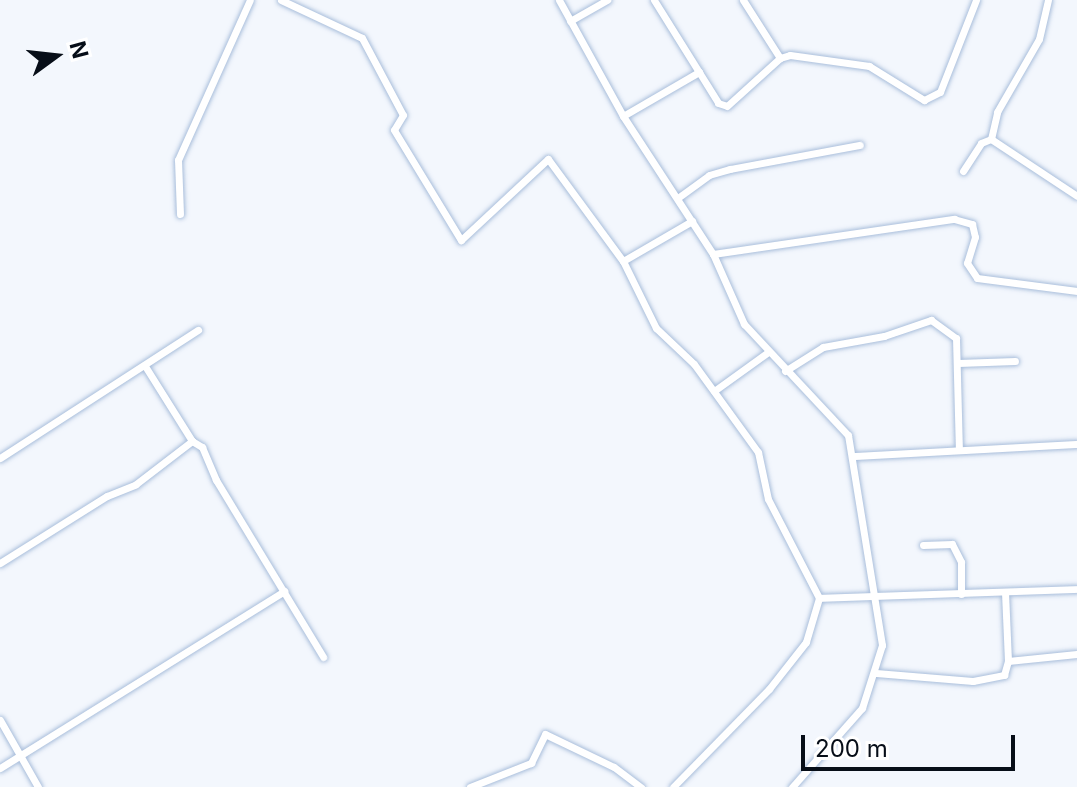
<!DOCTYPE html>
<style>
body{margin:0}
#map{position:relative;width:1077px;height:787px;overflow:hidden;background:#f3f7fd;font-family:Inter,sans-serif}
div>[style]{position:absolute}
.roads{filter:drop-shadow(0 0 2px #a9bedb) drop-shadow(0 0 2px #a9bedb)}
.street>*{height:7px;margin:-3.5px;padding:0 3.5px;transform-origin:3.5px;border-radius:3.5px;background:#fff}
span{translate:-50% -50%;white-space:nowrap;text-align:center;line-height:1.15;-webkit-text-stroke:8px #fff;paint-order:stroke}
.north{position:absolute;left:16px;top:16px;width:80px;height:80px;-webkit-text-stroke:6px #fff;paint-order:stroke;rotate:75deg;font-size:22px;font-weight:700;line-height:32px;text-align:center;color:#070e18}
.north::after{content:'';display:block;margin:auto;width:28px;height:36px;background:#070e18;clip-path:polygon(50% 0,100% 100%,50% 72%,0 100%)}
.scale{position:absolute;left:801px;top:735px;width:214px;height:36px;box-sizing:border-box;border:4px solid #070e18;border-top:0;padding-left:10px;font-size:24px;line-height:28px;white-space:nowrap;color:#070e18;-webkit-text-stroke:6px #fff;paint-order:stroke}
</style>
<div id="map">
<div class="roads">
<div class="street">
<i style="left:281px;top:0;width:89px;rotate:25.1deg"></i>
<i style="left:362px;top:38px;width:87px;rotate:62deg"></i>
<i style="left:403px;top:115px;width:17px;rotate:121deg"></i>
<i style="left:394px;top:130px;width:129px;rotate:58.7deg"></i>
<i style="left:461px;top:240px;width:119px;rotate:-43deg"></i>
<i style="left:548px;top:159px;width:127px;rotate:53.7deg"></i>
<i style="left:623px;top:261px;width:75px;rotate:63.8deg"></i>
<i style="left:656px;top:328px;width:52px;rotate:43.5deg"></i>
<i style="left:694px;top:364px;width:109px;rotate:54deg"></i>
<i style="left:758px;top:452px;width:48px;rotate:78deg"></i>
<i style="left:768px;top:499px;width:111px;rotate:62.7deg"></i>
<i style="left:819px;top:598px;width:46px;rotate:106.5deg"></i>
<i style="left:806px;top:642px;width:60px;rotate:128.2deg"></i>
<i style="left:769px;top:689px;width:137px;rotate:134.4deg"></i>
<i style="left:559px;top:0;width:132px;rotate:61.1deg"></i>
<i style="left:623px;top:116px;width:165px;rotate:56.9deg"></i>
<i style="left:713px;top:254px;width:77px;rotate:66.1deg"></i>
<i style="left:744px;top:324px;width:152px;rotate:46.9deg"></i>
<i style="left:848px;top:435px;width:213px;rotate:80.8deg"></i>
<i style="left:882px;top:645px;width:66px;rotate:107.6deg"></i>
<i style="left:862px;top:708px;width:106px;rotate:131.5deg"></i>
<i style="left:654px;top:0;width:85px;rotate:58deg"></i>
<i style="left:743px;top:0;width:69px;rotate:57.5deg"></i>
<i style="left:570px;top:21px;width:43px;rotate:-29.6deg"></i>
<i style="left:623px;top:116px;width:88px;rotate:-30.1deg"></i>
<i style="left:699px;top:72px;width:36px;rotate:58deg"></i>
<i style="left:718px;top:103px;width:9px;rotate:18deg"></i>
<i style="left:727px;top:106px;width:72px;rotate:-42.2deg"></i>
<i style="left:780px;top:58px;width:10px;rotate:-17deg"></i>
<i style="left:790px;top:55px;width:80px;rotate:7.9deg"></i>
<i style="left:869px;top:66px;width:65px;rotate:31.7deg"></i>
<i style="left:924px;top:100px;width:18px;rotate:-27deg"></i>
<i style="left:940px;top:92px;width:99px;rotate:-68.6deg"></i>
<i style="left:991px;top:139px;width:28px;rotate:-77deg"></i>
<i style="left:997px;top:112px;width:84px;rotate:-60.1deg"></i>
<i style="left:1039px;top:39px;width:40px;rotate:-77deg"></i>
<i style="left:963px;top:171px;width:33px;rotate:-57deg"></i>
<i style="left:981px;top:143px;width:11px;rotate:-22deg"></i>
<i style="left:991px;top:139px;width:103px;rotate:33.5deg"></i>
<i style="left:679px;top:197px;width:37px;rotate:-36deg"></i>
<i style="left:709px;top:175px;width:22px;rotate:-16deg"></i>
<i style="left:730px;top:169px;width:132px;rotate:-10.5deg"></i>
<i style="left:180px;top:214px;width:54px;rotate:-92.1deg"></i>
<i style="left:178px;top:160px;width:175px;rotate:-65.8deg"></i>
<i style="left:713px;top:254px;width:244px;rotate:-8.3deg"></i>
<i style="left:954px;top:219px;width:19px;rotate:16deg"></i>
<i style="left:972px;top:224px;width:13px;rotate:77deg"></i>
<i style="left:975px;top:237px;width:27px;rotate:107deg"></i>
<i style="left:967px;top:263px;width:18px;rotate:56deg"></i>
<i style="left:977px;top:278px;width:101px;rotate:7.4deg"></i>
<i style="left:623px;top:261px;width:80px;rotate:-30.1deg"></i>
<i style="left:958px;top:363px;width:57px;rotate:-2deg"></i>
<i style="left:145px;top:366px;width:89px;rotate:57.9deg"></i>
<i style="left:192px;top:441px;width:12px;rotate:31deg"></i>
<i style="left:202px;top:447px;width:36px;rotate:67deg"></i>
<i style="left:216px;top:480px;width:207px;rotate:58.8deg"></i>
<i style="left:785px;top:371px;width:45px;rotate:-32.3deg"></i>
<i style="left:823px;top:347px;width:62px;rotate:-10.2deg"></i>
<i style="left:884px;top:336px;width:50px;rotate:-18.8deg"></i>
<i style="left:931px;top:320px;width:31px;rotate:36deg"></i>
<i style="left:956px;top:338px;width:112px;rotate:88.5deg"></i>
<i style="left:714px;top:391px;width:67px;rotate:-35.8deg"></i>
<i style="left:854px;top:456px;width:223px;rotate:-3.1deg"></i>
<i style="left:0;top:458px;width:236px;rotate:-32.9deg"></i>
<i style="left:923px;top:545px;width:29px;rotate:-2deg"></i>
<i style="left:952px;top:544px;width:20px;rotate:63deg"></i>
<i style="left:961px;top:562px;width:32px;rotate:90deg"></i>
<i style="left:0;top:563px;width:126px;rotate:-32.1deg"></i>
<i style="left:107px;top:496px;width:31px;rotate:-22deg"></i>
<i style="left:136px;top:484px;width:71px;rotate:-37.5deg"></i>
<i style="left:819px;top:598px;width:258px;rotate:-2deg"></i>
<i style="left:1008px;top:661px;width:69px;rotate:-5.8deg"></i>
<i style="left:876px;top:673px;width:97px;rotate:4.7deg"></i>
<i style="left:973px;top:681px;width:32px;rotate:-11deg"></i>
<i style="left:1004px;top:675px;width:15px;rotate:-74deg"></i>
<i style="left:1008px;top:661px;width:69px;rotate:-92.5deg"></i>
<i style="left:0;top:720px;width:77px;rotate:60.4deg"></i>
<i style="left:0;top:768px;width:335px;rotate:-31.9deg"></i>
<i style="left:470px;top:787px;width:66px;rotate:-21.5deg"></i>
<i style="left:531px;top:763px;width:32px;rotate:-64deg"></i>
<i style="left:545px;top:734px;width:76px;rotate:25.6deg"></i>
<i style="left:614px;top:767px;width:34px;rotate:37deg"></i>
</div>
</div>
<div class="north">N</div>
<div class="scale">200 m</div>
</div>
